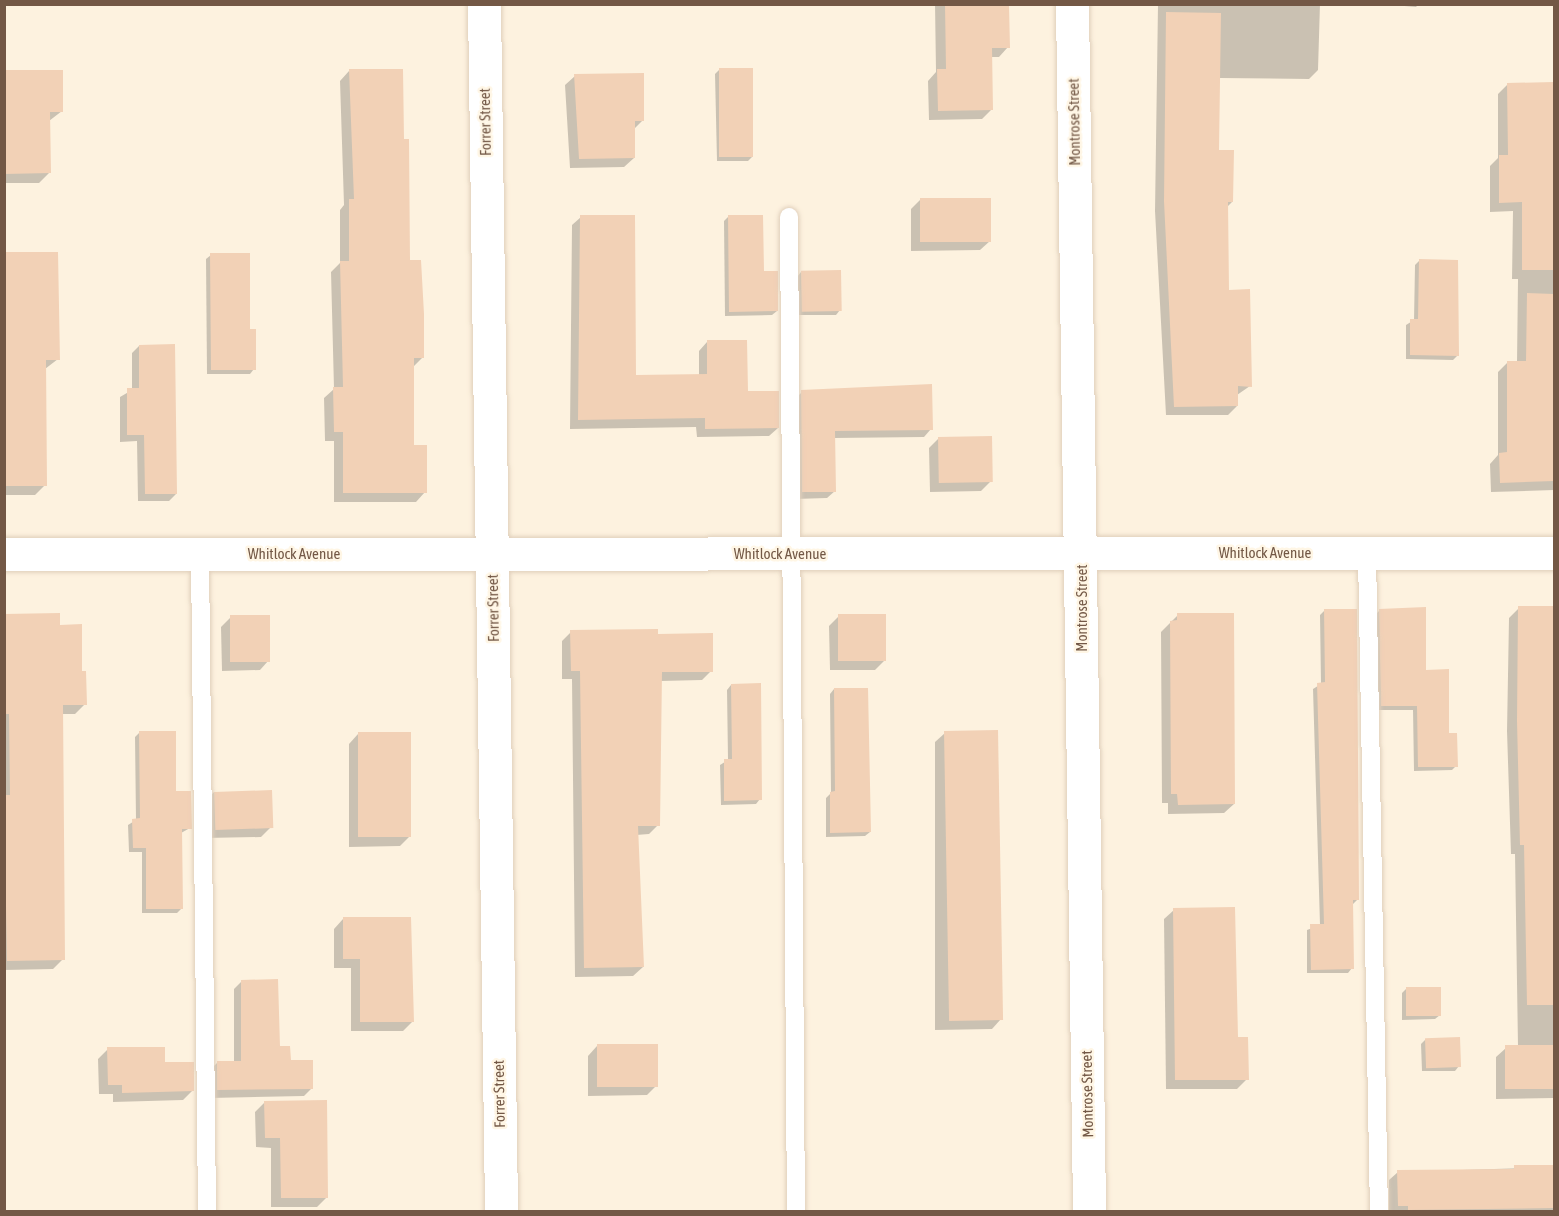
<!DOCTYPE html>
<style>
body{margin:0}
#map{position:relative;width:1559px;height:1216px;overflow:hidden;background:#fdf2df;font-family:"Asap Condensed",sans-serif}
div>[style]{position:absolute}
.shadow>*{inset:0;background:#0003}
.building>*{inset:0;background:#f2d1b6;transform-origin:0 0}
.roads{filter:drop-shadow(0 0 2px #e0cfbb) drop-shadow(0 0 2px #e0cfbb)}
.service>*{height:18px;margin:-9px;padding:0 9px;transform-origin:9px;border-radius:9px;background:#fff}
.minor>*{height:33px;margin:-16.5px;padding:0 16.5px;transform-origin:16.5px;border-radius:16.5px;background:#fff}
span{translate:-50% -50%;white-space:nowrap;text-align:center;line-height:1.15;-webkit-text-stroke:5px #fff6e5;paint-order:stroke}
.street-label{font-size:15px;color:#735846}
.frame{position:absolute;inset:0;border:6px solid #735846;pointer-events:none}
</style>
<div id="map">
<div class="shadow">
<i style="clip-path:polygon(935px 4px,987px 4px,1008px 47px,999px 57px,991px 57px,991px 110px,982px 119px,929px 120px,928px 81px,936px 72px)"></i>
<i style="clip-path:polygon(1158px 4px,1320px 4px,1318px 70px,1309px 79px,1219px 78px,1218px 151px,1232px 202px,1227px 207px,1228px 291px,1250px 386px,1237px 395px,1237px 406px,1228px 415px,1166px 415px,1155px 211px)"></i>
<i style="clip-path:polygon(1381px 4px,1419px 4px,1416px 7px)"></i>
<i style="clip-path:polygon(719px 70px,753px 156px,748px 161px,717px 161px,715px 74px)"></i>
<i style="clip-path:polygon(4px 71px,62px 111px,49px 121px,49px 173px,39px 183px,4px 183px)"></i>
<i style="clip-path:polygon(349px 71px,402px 141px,409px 262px,423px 357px,412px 368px,413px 446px,425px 492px,416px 502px,334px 502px,334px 441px,325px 441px,324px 398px,334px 389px,331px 272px,340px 263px,340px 210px,344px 205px,340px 81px)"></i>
<i style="clip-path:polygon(575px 76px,643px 120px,633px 130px,634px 158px,624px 167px,570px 168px,565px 85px)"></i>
<i style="clip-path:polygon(1508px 84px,1554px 84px,1554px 490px,1491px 492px,1490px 464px,1498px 455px,1498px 372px,1508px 362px,1517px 362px,1518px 279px,1512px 279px,1513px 211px,1490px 212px,1490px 166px,1498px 158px,1498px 94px)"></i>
<i style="clip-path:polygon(920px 200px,990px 241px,980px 250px,911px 251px,911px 209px)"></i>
<i style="clip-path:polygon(729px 216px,762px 273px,777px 311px,772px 315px,725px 316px,724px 221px)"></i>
<i style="clip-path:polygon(581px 217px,635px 377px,699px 376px,699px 351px,707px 342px,778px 428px,769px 436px,697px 437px,696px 427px,570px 429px,572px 225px)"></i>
<i style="clip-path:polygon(4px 254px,58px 359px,45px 369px,45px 485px,35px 495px,4px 495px)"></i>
<i style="clip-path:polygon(211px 255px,248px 330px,254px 369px,250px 374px,207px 374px,206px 259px)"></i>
<i style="clip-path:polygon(1419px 261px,1458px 355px,1453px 360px,1406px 359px,1406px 325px,1414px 320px,1415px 265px)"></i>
<i style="clip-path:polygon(801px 272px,840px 310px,836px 315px,797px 315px,797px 277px)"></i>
<i style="clip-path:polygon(139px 346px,176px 494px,169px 501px,138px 501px,137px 441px,120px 442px,120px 397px,132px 390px,132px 353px)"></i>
<i style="clip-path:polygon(802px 392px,931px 429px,924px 437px,834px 438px,835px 491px,827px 498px,795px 499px,795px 399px)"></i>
<i style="clip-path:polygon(939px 438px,991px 481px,981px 491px,930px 492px,929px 448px)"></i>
<i style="clip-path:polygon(1519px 608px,1554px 608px,1554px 1098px,1496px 1099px,1496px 1057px,1506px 1048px,1518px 1047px,1515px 854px,1511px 854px,1507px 731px,1509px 618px)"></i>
<i style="clip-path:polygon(1325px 610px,1358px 899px,1353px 904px,1352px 968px,1348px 973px,1307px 973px,1307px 930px,1320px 925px,1313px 689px,1321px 684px,1320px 615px)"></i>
<i style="clip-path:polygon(1380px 610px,1424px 671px,1448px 734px,1456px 766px,1452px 770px,1414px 771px,1413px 710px,1377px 710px,1375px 615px)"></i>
<i style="clip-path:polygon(4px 615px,81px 673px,85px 704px,75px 714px,61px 714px,63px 959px,53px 969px,4px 970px)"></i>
<i style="clip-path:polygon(1178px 615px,1234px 804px,1224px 813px,1168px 814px,1168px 803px,1162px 803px,1161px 632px)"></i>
<i style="clip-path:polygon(839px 616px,885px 660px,875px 670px,830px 670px,829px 626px)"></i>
<i style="clip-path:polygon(231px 617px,269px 660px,260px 670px,222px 671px,221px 627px)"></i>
<i style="clip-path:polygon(571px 632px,657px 636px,711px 671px,702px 680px,661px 681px,658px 825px,649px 834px,636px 835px,643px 967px,633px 976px,575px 977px,572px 679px,562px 679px,562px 641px)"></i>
<i style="clip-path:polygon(731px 685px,760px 799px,756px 804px,721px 805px,720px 765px,728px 760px,727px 690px)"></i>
<i style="clip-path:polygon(834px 689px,870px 832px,865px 836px,826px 837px,826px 798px,831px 793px,830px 694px)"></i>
<i style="clip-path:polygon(140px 732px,190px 828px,181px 833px,182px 908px,177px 913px,142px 913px,142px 852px,129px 852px,128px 825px,136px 820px,135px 737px)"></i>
<i style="clip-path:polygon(945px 733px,1001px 1019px,992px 1029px,935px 1030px,935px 742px)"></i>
<i style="clip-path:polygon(358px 734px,410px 836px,400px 846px,349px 847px,349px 744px)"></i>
<i style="clip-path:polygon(214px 792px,271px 827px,261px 837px,205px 838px,205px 802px)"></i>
<i style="clip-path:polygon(1174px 910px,1237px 1039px,1247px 1079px,1237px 1089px,1166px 1089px,1164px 919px)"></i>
<i style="clip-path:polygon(343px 919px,413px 1021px,403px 1031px,351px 1031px,351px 968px,334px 968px,334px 929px)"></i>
<i style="clip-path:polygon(242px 981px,278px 1047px,312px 1088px,304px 1096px,210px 1098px,209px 1071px,217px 1063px,234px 1063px,234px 989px)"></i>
<i style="clip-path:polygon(1406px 989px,1440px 1015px,1435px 1019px,1402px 1020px,1402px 993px)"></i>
<i style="clip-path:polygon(1426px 1039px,1459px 1066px,1455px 1071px,1422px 1071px,1421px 1044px)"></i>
<i style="clip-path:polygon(597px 1046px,657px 1085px,647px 1095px,588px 1096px,588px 1056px)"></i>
<i style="clip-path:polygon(108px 1049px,163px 1063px,193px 1090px,183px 1100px,113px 1102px,113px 1094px,99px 1094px,98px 1059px)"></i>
<i style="clip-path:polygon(265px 1102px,327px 1197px,317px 1207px,271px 1207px,271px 1148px,256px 1147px,255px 1112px)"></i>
<i style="clip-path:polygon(1554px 1167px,1554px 1212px,1389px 1212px,1389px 1180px,1398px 1172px)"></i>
</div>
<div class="building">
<i style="clip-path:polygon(945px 5px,1009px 5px,1010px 48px,992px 48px,993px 110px,938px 111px,937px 69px,946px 69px)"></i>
<i style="clip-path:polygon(1166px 12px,1221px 13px,1219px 150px,1234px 150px,1233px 202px,1228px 202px,1229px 290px,1250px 289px,1252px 387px,1238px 386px,1238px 406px,1174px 407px,1164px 201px)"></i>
<i style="left:719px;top:68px;width:34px;height:89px"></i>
<i style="clip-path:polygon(349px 69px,403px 69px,404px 139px,409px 139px,410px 260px,421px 260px,424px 314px,424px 358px,414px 358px,414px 445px,427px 445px,427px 493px,343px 493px,343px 432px,334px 432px,333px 387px,343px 387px,340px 261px,349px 261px,349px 199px,354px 199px)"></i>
<i style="clip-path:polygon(4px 70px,63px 70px,63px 112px,50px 112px,51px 173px,4px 174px)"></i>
<i style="clip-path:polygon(644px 73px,644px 121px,635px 121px,635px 158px,579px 159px,574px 74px)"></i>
<i style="clip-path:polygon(1554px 82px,1554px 270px,1522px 270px,1522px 202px,1499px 203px,1499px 155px,1508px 155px,1507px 83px)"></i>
<i style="left:920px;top:198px;width:71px;height:44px"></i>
<i style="clip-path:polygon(580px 215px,635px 215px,636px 375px,707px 374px,707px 340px,747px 340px,748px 391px,779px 391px,779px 428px,705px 429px,705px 418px,578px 420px)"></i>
<i style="clip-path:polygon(728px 215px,763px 215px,764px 271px,778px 271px,778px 311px,729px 312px)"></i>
<i style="clip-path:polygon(4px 252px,58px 252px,60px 360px,46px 360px,47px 486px,4px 486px)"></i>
<i style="clip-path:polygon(210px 253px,250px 253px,250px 329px,256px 329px,256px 370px,211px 370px)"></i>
<i style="clip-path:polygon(1419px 259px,1458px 260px,1459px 356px,1410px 355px,1410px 319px,1418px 319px)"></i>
<i style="left:841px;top:270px;width:41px;height:40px;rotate:89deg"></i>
<i style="clip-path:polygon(1527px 293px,1554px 294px,1554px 481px,1500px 483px,1499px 453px,1507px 452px,1507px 361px,1526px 361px)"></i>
<i style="clip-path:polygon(175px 344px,177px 494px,145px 494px,144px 435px,127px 435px,127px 388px,139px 388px,139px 345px)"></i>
<i style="clip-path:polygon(932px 384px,933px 430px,835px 431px,836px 492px,802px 492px,801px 390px)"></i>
<i style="left:992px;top:436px;width:46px;height:54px;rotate:89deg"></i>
<i style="clip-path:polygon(1518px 606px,1554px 606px,1554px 1005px,1527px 1005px,1524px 845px,1520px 845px,1517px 721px)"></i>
<i style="clip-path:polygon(1426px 607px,1426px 670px,1449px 669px,1449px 733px,1457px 733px,1458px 767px,1418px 767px,1417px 706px,1381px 706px,1379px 609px)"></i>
<i style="clip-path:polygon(1324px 609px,1357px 609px,1359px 900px,1353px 900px,1354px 969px,1311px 970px,1310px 924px,1324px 924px,1317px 683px,1325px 682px)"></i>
<i style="clip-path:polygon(60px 613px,60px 625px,82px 624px,82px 671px,86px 671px,87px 705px,63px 705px,65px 960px,7px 961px,4px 795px,10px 795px,9px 714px,4px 714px,4px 614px)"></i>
<i style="clip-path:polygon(1177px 613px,1234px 613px,1235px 804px,1178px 805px,1177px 794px,1171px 794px,1170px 621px,1177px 620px)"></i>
<i style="left:838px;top:614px;width:48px;height:47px"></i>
<i style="left:230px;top:615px;width:40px;height:47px"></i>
<i style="clip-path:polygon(658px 629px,658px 634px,713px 633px,713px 672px,662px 672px,660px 826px,638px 826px,644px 967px,584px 968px,580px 671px,571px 671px,570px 630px)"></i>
<i style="clip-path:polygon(761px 683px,762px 800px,724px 801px,724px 759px,732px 759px,731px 684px)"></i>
<i style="clip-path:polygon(834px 688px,868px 688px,871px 832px,830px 833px,830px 792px,835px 791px)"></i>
<i style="left:998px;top:730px;width:290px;height:54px;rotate:89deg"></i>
<i style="clip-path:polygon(139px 731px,176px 731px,176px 791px,191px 791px,192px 829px,182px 829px,183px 909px,146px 909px,146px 848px,133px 848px,132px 819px,140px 818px)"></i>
<i style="left:411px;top:732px;width:105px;height:53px;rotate:90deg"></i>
<i style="left:272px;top:790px;width:38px;height:58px;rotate:88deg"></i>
<i style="clip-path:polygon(1235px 907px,1238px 1037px,1248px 1037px,1249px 1080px,1175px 1080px,1173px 908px)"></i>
<i style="clip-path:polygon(343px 917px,411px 917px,414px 1022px,360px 1022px,360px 959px,343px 959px)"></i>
<i style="clip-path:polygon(278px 979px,280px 1046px,290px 1046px,291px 1060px,313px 1060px,313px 1089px,217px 1090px,217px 1061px,241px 1061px,241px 980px)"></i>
<i style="left:1406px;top:987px;width:35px;height:29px"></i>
<i style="left:1460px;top:1037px;width:30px;height:35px;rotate:88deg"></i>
<i style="left:597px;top:1044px;width:61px;height:43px"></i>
<i style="left:1554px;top:1045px;width:44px;height:49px;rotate:90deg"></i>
<i style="clip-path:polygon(107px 1047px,165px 1047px,165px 1062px,194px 1062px,194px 1091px,122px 1093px,122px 1085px,108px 1085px)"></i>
<i style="clip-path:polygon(327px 1100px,328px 1198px,281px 1198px,280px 1138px,265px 1138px,264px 1101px)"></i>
<i style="clip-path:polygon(1514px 1165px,1554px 1165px,1554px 1208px,1408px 1210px,1408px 1206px,1398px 1206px,1397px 1170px,1514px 1169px)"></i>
</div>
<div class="roads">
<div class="service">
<i style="left:789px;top:217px;width:995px;rotate:89.6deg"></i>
<i style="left:1367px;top:553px;width:659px;rotate:88.96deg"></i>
<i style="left:200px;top:554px;width:658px;rotate:89.39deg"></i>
</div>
<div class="minor">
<i style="left:484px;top:4px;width:1208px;rotate:89.19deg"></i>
<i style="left:1072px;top:4px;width:1208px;rotate:89.19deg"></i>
<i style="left:4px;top:554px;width:1550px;rotate:-0.04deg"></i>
</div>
</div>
<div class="street-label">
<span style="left:485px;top:122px;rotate:-91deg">Forrer Street</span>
<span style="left:1074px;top:122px;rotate:-91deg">Montrose Street</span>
<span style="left:1265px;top:553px">Whitlock Avenue</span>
<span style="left:294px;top:554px">Whitlock Avenue</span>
<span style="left:780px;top:554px">Whitlock Avenue</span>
<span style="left:493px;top:608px;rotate:-91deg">Forrer Street</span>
<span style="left:1082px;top:608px;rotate:-90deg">Montrose Street</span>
<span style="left:499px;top:1094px;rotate:-91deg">Forrer Street</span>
<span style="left:1087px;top:1094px;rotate:-91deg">Montrose Street</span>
</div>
<div class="frame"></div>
</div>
